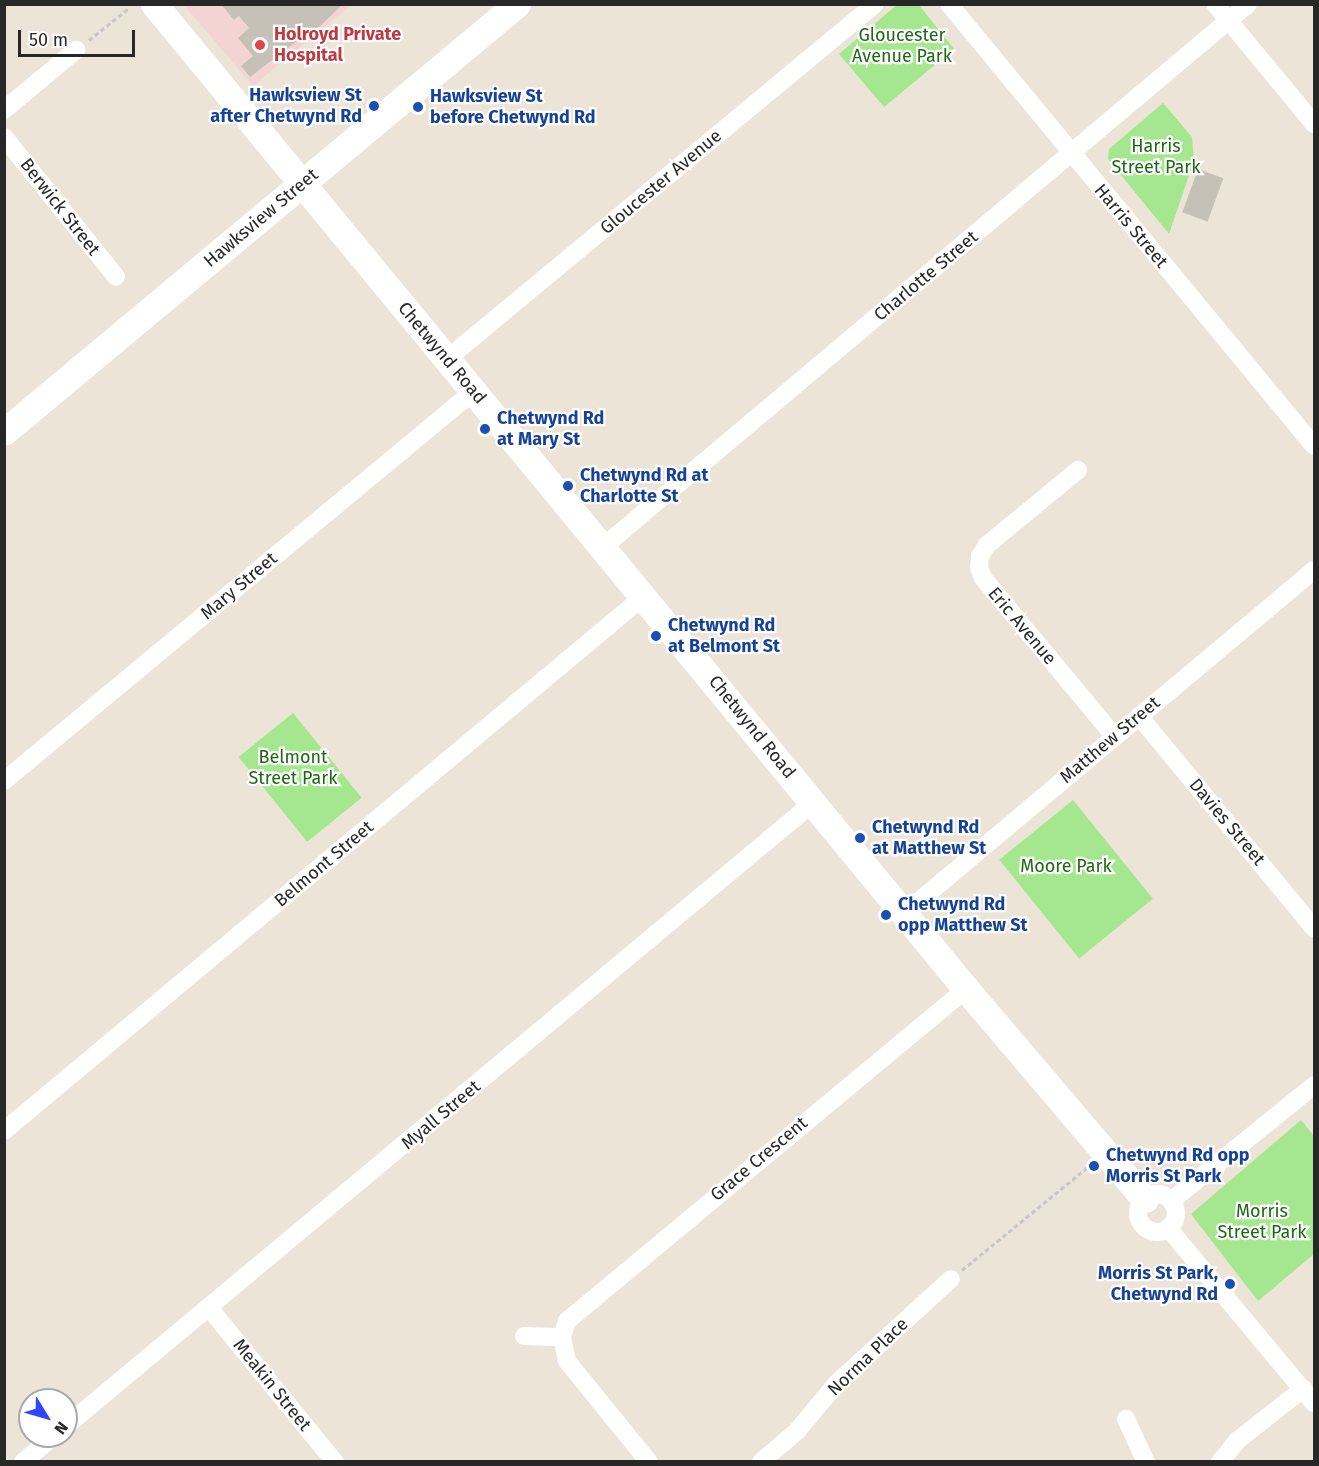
<!DOCTYPE html>
<style>
body{margin:0}
#map{position:relative;width:1319px;height:1466px;overflow:hidden;background:#ebe4d7;font-family:"Fira Sans",sans-serif}
div>[style]{position:absolute}
.medical>*{inset:0;background:#f4d4d3}
.green>*{inset:0;background:#a5e78e;transform-origin:0 0}
.building>*{inset:0;background:#c6c1b7;transform-origin:0 0}
.path>*{height:3px;margin-top:-1.5px;transform-origin:0;background:repeating-linear-gradient(90deg,#c7c7c7 0 4.5px,transparent 0 7.5px)}
.street>*{height:18px;margin:-9px;padding:0 9px;transform-origin:9px;border-radius:9px;background:#fff}
.street>.ring{margin:-9px;padding:0;box-sizing:content-box;background:none;border:18px solid #fff;border-radius:50%}
.secondary>*{height:27px;margin:-13.5px;padding:0 13.5px;transform-origin:13.5px;border-radius:13.5px;background:#fff}
.dots>*{width:16px;height:16px;translate:-50% -50%;box-sizing:border-box;border:3px solid #fff;border-radius:50%}
span{translate:-50% -50%;white-space:nowrap;text-align:center;line-height:1.15;-webkit-text-stroke:4.5px #fff;paint-order:stroke}
.health-label{font-size:18px;color:#be3a42;font-weight:700}
.left{translate:0 -50%;text-align:left}
.park-label{font-size:18px;color:#1e6814}
.transit-label{font-size:18px;color:#164399;font-weight:700}
.right{translate:-100% -50%;text-align:right}
.street-label{font-size:18px;color:#272727}
.frame{position:absolute;inset:0;border:6px solid #272727;pointer-events:none}
.north{position:absolute;left:18px;top:1388px;width:60px;height:60px;box-sizing:border-box;background:#fff;border:2px solid #a9a9a9;border-radius:50%;rotate:127deg;font-size:16px;font-weight:700;line-height:24px;text-align:center;color:#272727}
.north::after{content:'';display:block;margin:auto;width:21px;height:27px;background:#3045ff;clip-path:polygon(50% 0,100% 100%,50% 72%,0 100%)}
.scale{position:absolute;left:18px;top:30px;width:117px;height:27px;box-sizing:border-box;border:3px solid #272727;border-top:0;padding-left:8px;font-size:18px;line-height:21px;white-space:nowrap;color:#272727;-webkit-text-stroke:4px #fff;paint-order:stroke}
</style>
<div id="map">
<div class="medical">
<i style="clip-path:polygon(184px 5px,351px 5px,253px 86px)"></i>
</div>
<div class="green">
<i style="clip-path:polygon(898px 4px,919px 5px,954px 49px,884px 107px,839px 54px)"></i>
<i style="clip-path:polygon(1163px 103px,1192px 137px,1194px 161px,1169px 234px,1108px 159px,1109px 149px)"></i>
<i style="left:293px;top:713px;width:109px;height:70px;rotate:51deg"></i>
<i style="left:1073px;top:800px;width:127px;height:95px;rotate:51deg"></i>
<i style="clip-path:polygon(1301px 1120px,1314px 1136px,1314px 1254px,1258px 1301px,1191px 1214px)"></i>
</div>
<div class="building">
<i style="clip-path:polygon(221px 4px,343px 4px,312px 34px,310px 31px,250px 77px,241px 66px,253px 56px,238px 38px,249px 28px,239px 16px,234px 20px)"></i>
<i style="left:1198px;top:169px;width:27px;height:46px;rotate:20deg"></i>
</div>
<div class="path">
<i style="left:89px;top:40px;width:51px;rotate:-38.7deg"></i>
<i style="left:962px;top:1270px;width:163px;rotate:-39.3deg"></i>
</div>
<div class="street">
<i style="left:949px;top:4px;width:573px;rotate:50.45deg"></i>
<i style="left:1215px;top:4px;width:156px;rotate:50.5deg"></i>
<i style="left:4px;top:110px;width:94px;rotate:-39.8deg"></i>
<i style="left:4px;top:137px;width:179px;rotate:51.3deg"></i>
<i style="left:447px;top:359px;width:556px;rotate:-39.67deg"></i>
<i style="left:1078px;top:470px;width:118px;rotate:140.5deg"></i>
<i style="left:987px;top:545px;width:13px;rotate:122deg"></i>
<i style="left:980px;top:556px;width:12px;rotate:95deg"></i>
<i style="left:979px;top:568px;width:11px;rotate:68deg"></i>
<i style="left:983px;top:578px;width:205px;rotate:50.3deg"></i>
<i style="left:603px;top:547px;width:843px;rotate:-40.09deg"></i>
<i style="left:1139px;top:716px;width:275px;rotate:50.5deg"></i>
<i style="left:4px;top:781px;width:611px;rotate:-39.69deg"></i>
<i style="left:906px;top:912px;width:532px;rotate:-39.97deg"></i>
<i style="left:4px;top:1131px;width:834px;rotate:-39.89deg"></i>
<i class="ring" style="left:1138px;top:1194px;width:20px;height:20px"></i>
<i style="left:1171px;top:1201px;width:184px;rotate:-39deg"></i>
<i style="left:1168px;top:1228px;width:228px;rotate:50.2deg"></i>
<i style="left:210px;top:1309px;width:198px;rotate:50.8deg"></i>
<i style="left:524px;top:1336px;width:38px;rotate:2deg"></i>
<i style="left:1126px;top:1419px;width:47px;rotate:65.1deg"></i>
<i style="left:66px;top:1426px;width:974px;rotate:-39.84deg"></i>
<i style="left:23px;top:1462px;width:40px;rotate:-40deg"></i>
<i style="left:649px;top:1462px;width:130px;rotate:-129.1deg"></i>
<i style="left:567px;top:1361px;width:25px;rotate:-102deg"></i>
<i style="left:562px;top:1337px;width:17px;rotate:-73deg"></i>
<i style="left:567px;top:1321px;width:519px;rotate:-39.76deg"></i>
<i style="left:761px;top:1462px;width:48px;rotate:-40.7deg"></i>
<i style="left:797px;top:1431px;width:62px;rotate:-50.2deg"></i>
<i style="left:837px;top:1383px;width:154px;rotate:-42.4deg"></i>
<i style="left:1220px;top:1462px;width:28px;rotate:-51deg"></i>
<i style="left:1238px;top:1440px;width:83px;rotate:-38.1deg"></i>
</div>
<div class="secondary">
<i style="left:154px;top:4px;width:1277px;rotate:50.5deg"></i>
<i style="left:966px;top:989px;width:276px;rotate:49.6deg"></i>
<i style="left:4px;top:432px;width:668px;rotate:-39.84deg"></i>
</div>
<div class="dots">
<i style="left:260px;top:45px;background:#e0444e"></i>
<i style="left:374px;top:106px;background:#1a4fb4"></i>
<i style="left:418px;top:107px;background:#1a4fb4"></i>
<i style="left:485px;top:429px;background:#1a4fb4"></i>
<i style="left:568px;top:486px;background:#1a4fb4"></i>
<i style="left:656px;top:636px;background:#1a4fb4"></i>
<i style="left:860px;top:838px;background:#1a4fb4"></i>
<i style="left:886px;top:915px;background:#1a4fb4"></i>
<i style="left:1094px;top:1166px;background:#1a4fb4"></i>
<i style="left:1230px;top:1284px;background:#1a4fb4"></i>
</div>
<div class="health-label">
<span class="left" style="left:274px;top:45px">Holroyd Private<br>Hospital</span>
</div>
<div class="park-label">
<span style="left:902px;top:46px">Gloucester<br>Avenue Park</span>
<span style="left:1156px;top:157px">Harris<br>Street Park</span>
<span style="left:293px;top:768px">Belmont<br>Street Park</span>
<span style="left:1066px;top:866px">Moore Park</span>
<span style="left:1262px;top:1222px">Morris<br>Street Park</span>
</div>
<div class="transit-label">
<span class="right" style="left:362px;top:106px">Hawksview St<br>after Chetwynd Rd</span>
<span class="left" style="left:430px;top:107px">Hawksview St<br>before Chetwynd Rd</span>
<span class="left" style="left:497px;top:429px">Chetwynd Rd<br>at Mary St</span>
<span class="left" style="left:580px;top:486px">Chetwynd Rd at<br>Charlotte St</span>
<span class="left" style="left:668px;top:636px">Chetwynd Rd<br>at Belmont St</span>
<span class="left" style="left:872px;top:838px">Chetwynd Rd<br>at Matthew St</span>
<span class="left" style="left:898px;top:915px">Chetwynd Rd<br>opp Matthew St</span>
<span class="left" style="left:1106px;top:1166px">Chetwynd Rd opp<br>Morris St Park</span>
<span class="right" style="left:1218px;top:1284px">Morris St Park,<br>Chetwynd Rd</span>
</div>
<div class="street-label">
<span style="left:661px;top:182px;rotate:-40deg">Gloucester Avenue</span>
<span style="left:60px;top:207px;rotate:52deg">Berwick Street</span>
<span style="left:261px;top:218px;rotate:-40deg">Hawksview Street</span>
<span style="left:1131px;top:226px;rotate:50deg">Harris Street</span>
<span style="left:926px;top:276px;rotate:-40deg">Charlotte Street</span>
<span style="left:442px;top:353px;rotate:50deg">Chetwynd Road</span>
<span style="left:239px;top:586px;rotate:-40deg">Mary Street</span>
<span style="left:1022px;top:626px;rotate:50deg">Eric Avenue</span>
<span style="left:752px;top:727px;rotate:51deg">Chetwynd Road</span>
<span style="left:1110px;top:740px;rotate:-40deg">Matthew Street</span>
<span style="left:1227px;top:822px;rotate:50deg">Davies Street</span>
<span style="left:324px;top:864px;rotate:-40deg">Belmont Street</span>
<span style="left:441px;top:1115px;rotate:-40deg">Myall Street</span>
<span style="left:759px;top:1159px;rotate:-40deg">Grace Crescent</span>
<span style="left:868px;top:1357px;rotate:-44deg">Norma Place</span>
<span style="left:272px;top:1385px;rotate:51deg">Meakin Street</span>
</div>
<div class="frame"></div>
<div class="north">N</div>
<div class="scale">50 m</div>
</div>
